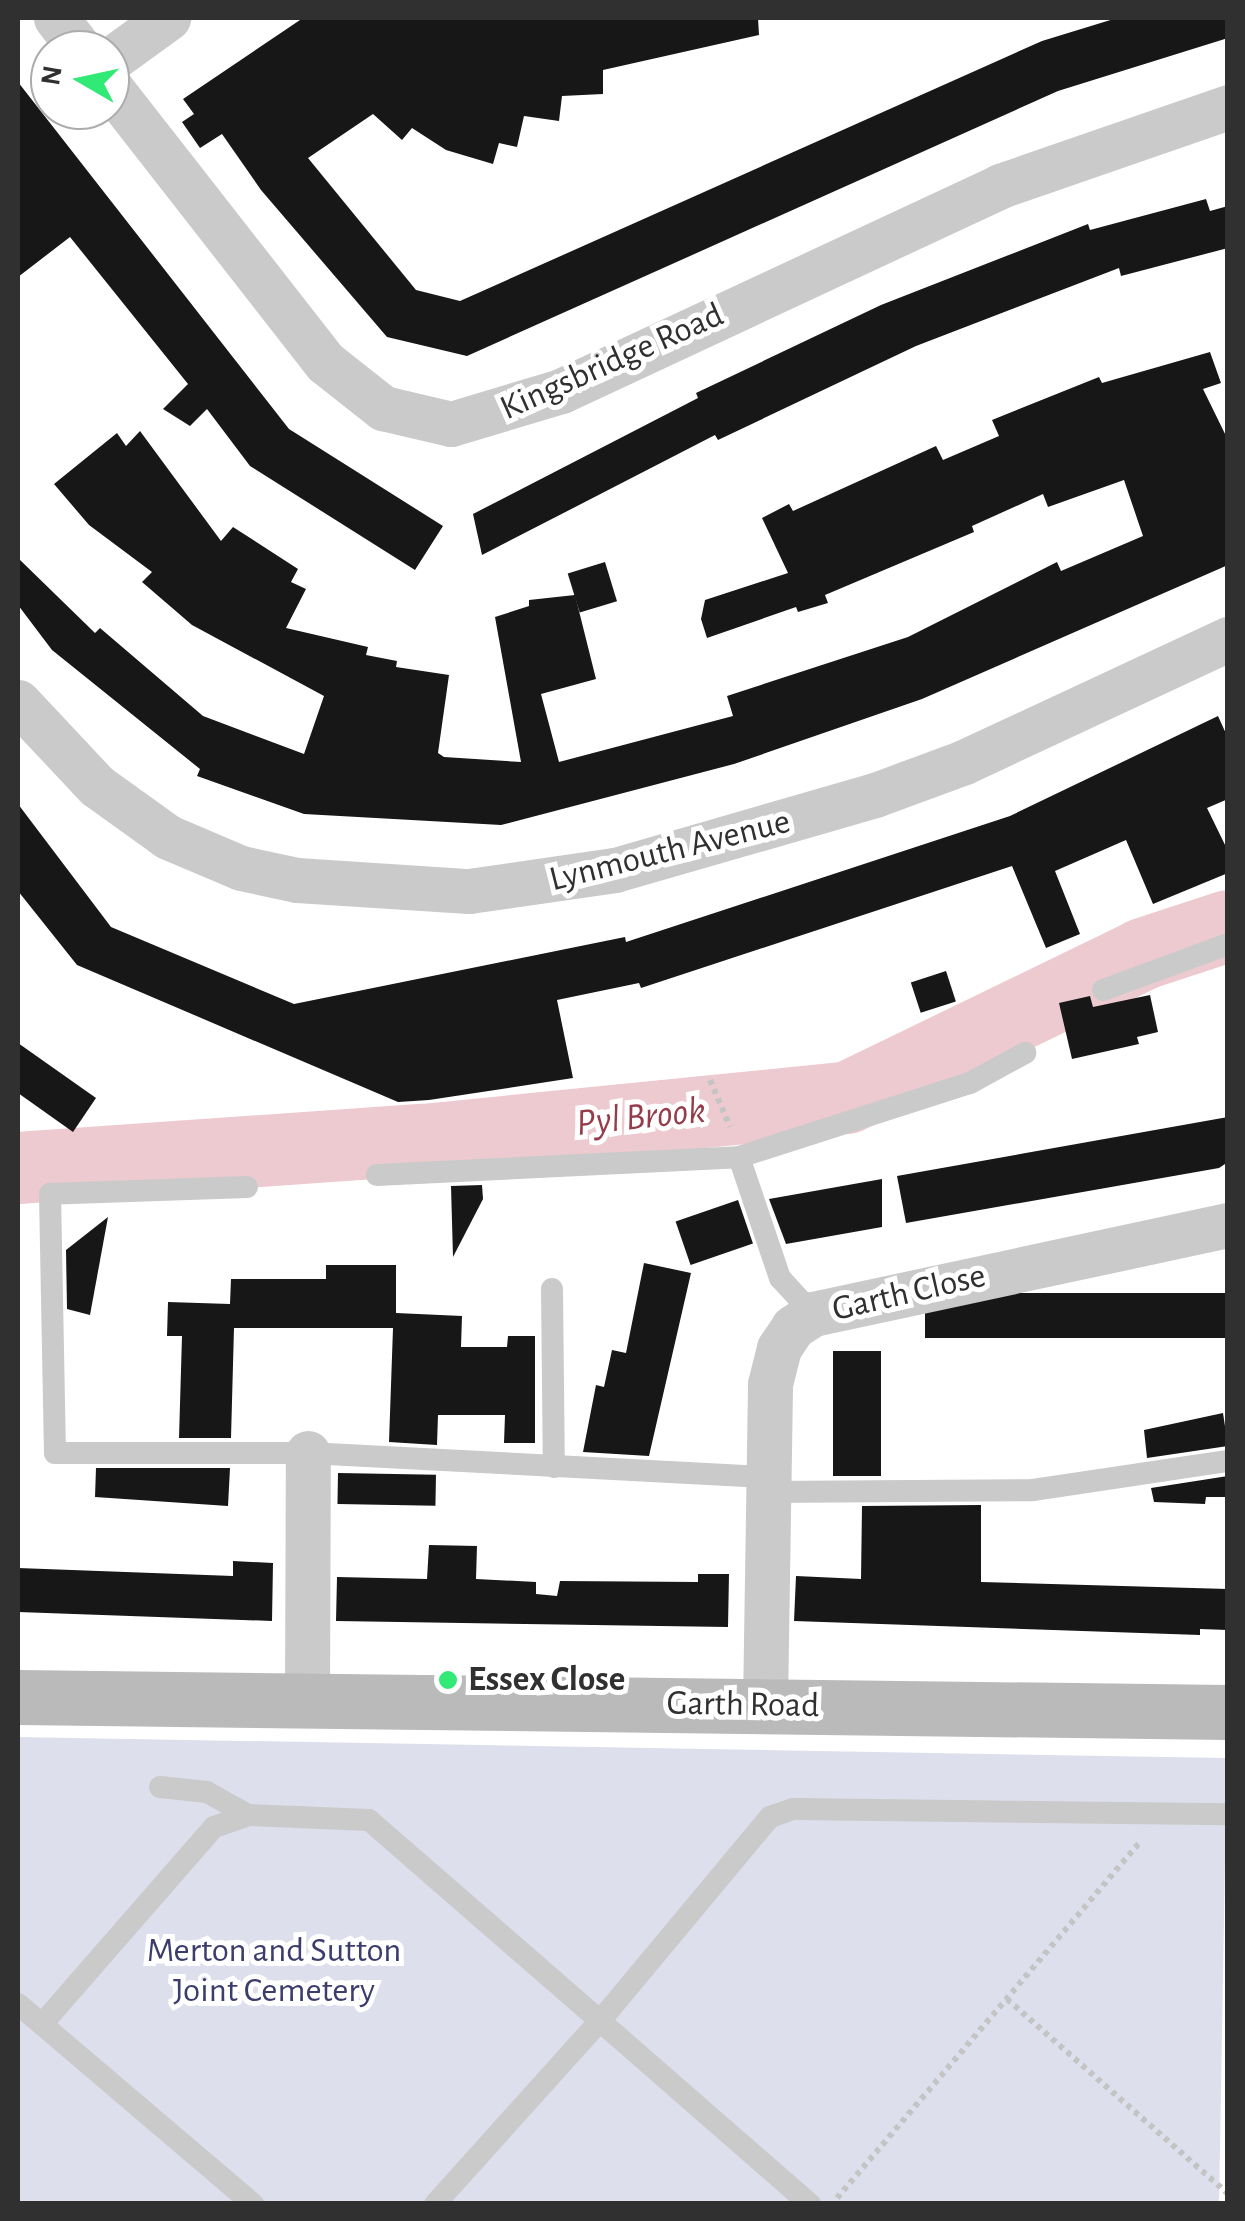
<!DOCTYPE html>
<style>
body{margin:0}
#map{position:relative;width:1245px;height:2221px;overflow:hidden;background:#fff;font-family:"Alegreya Sans",sans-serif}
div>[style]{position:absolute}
.green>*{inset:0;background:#dedfed;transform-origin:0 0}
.river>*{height:72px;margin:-36px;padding:0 36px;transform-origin:36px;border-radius:36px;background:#edcad0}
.building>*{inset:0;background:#171717;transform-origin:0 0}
.path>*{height:6px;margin-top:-3px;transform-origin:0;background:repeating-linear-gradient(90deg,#c4c4c4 0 5px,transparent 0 10px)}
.lane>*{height:22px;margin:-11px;padding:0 11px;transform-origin:11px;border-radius:11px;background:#cacaca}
.street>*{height:45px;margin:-22.5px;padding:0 22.5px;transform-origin:22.5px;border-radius:22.5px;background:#cacaca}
.secondary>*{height:55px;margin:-27.5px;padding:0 27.5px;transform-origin:27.5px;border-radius:27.5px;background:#bababa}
.dots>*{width:28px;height:28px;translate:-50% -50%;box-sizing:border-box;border:5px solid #fff;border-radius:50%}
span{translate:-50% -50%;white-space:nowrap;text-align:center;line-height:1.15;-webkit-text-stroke:10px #fff;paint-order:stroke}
.street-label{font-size:35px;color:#303030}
.poi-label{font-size:35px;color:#303030;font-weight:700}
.left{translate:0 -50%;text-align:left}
.park-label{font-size:35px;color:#3c3d6d}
.water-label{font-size:38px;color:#943c4a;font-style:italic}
.frame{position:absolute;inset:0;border:20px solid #303030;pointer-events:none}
.north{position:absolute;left:30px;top:30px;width:100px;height:100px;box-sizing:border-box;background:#fff;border:2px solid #acacac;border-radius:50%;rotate:279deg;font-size:28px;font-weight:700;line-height:40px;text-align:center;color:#303030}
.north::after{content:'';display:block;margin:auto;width:35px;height:45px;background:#31e975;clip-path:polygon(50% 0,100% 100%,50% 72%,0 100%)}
</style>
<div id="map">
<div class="green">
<i style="left:18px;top:1737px;width:1209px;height:467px;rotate:1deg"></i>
</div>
<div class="river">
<i style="left:18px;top:1168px;width:406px;rotate:-4deg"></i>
<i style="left:423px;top:1140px;width:426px;rotate:-5.7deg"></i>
<i style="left:847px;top:1098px;width:329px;rotate:-25.9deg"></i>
<i style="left:1143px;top:954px;width:89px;rotate:-18.2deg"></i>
</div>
<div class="building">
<i style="clip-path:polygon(303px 18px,758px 18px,759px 35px,603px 70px,603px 94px,562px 96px,559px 121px,524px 116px,517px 147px,499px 143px,493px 164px,446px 150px,412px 128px,402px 140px,373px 114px,308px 158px,416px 290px,460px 301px,1042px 41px,1117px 18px,1228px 18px,1228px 38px,1058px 91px,467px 356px,387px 337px,261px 190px,222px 134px,200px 148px,182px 122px,194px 114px,183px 99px)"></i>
<i style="clip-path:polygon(18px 82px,289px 429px,443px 526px,415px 570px,250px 466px,207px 409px,190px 426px,163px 409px,188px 384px,70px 237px,18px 277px)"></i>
<i style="clip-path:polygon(1206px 199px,1210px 211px,1228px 206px,1228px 248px,1121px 276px,1119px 268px,916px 346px,718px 440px,715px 435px,482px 555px,473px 514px,698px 398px,696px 393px,881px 305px,1088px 224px,1090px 230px)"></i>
<i style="clip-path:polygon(1210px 352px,1221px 383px,1203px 389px,1228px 440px,1228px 565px,922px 699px,734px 764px,501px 825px,304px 814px,197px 776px,200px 769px,52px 650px,18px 605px,18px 558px,95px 633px,100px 628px,203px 716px,304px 754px,324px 696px,192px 625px,142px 582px,152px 572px,89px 525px,54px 484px,117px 433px,126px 446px,140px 431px,221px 541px,233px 527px,298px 569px,291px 582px,306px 589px,286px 628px,368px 647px,366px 655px,397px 661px,396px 667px,449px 675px,438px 753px,444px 757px,521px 762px,495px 617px,529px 606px,529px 600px,575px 595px,596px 679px,541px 694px,559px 762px,733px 716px,727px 696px,908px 637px,1057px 562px,1061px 571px,1143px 536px,1124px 480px,1048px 507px,1043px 494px,972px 526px,974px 532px,825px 595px,828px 603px,798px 612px,796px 607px,707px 638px,701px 619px,705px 600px,788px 573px,762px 518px,789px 504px,793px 511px,936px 446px,943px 460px,999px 436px,992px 420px,1099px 377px,1102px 383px)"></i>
<i style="left:605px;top:562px;width:41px;height:39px;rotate:73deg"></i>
<i style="clip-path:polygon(1218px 716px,1228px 738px,1228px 799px,1207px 808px,1228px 851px,1228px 873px,1153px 904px,1126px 840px,1055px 871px,1080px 934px,1046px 948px,1012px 866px,641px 988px,639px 983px,557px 1000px,573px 1078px,429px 1100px,398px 1102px,77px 965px,18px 891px,18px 804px,111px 927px,294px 1004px,625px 937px,626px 942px,1010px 816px)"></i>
<i style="left:946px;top:971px;width:32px;height:37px;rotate:72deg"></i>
<i style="clip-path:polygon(1150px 995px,1158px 1032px,1137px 1037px,1139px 1044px,1072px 1059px,1059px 1003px,1090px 996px,1093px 1007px)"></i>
<i style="clip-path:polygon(18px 1043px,96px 1098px,73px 1132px,18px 1093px)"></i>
<i style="clip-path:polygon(1228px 1117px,1228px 1162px,1219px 1168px,906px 1223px,897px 1176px)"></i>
<i style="clip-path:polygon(882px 1179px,882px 1227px,786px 1244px,769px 1199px)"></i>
<i style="clip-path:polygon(482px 1185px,483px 1199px,453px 1257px,451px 1186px)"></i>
<i style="left:738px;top:1200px;width:46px;height:66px;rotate:71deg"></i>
<i style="clip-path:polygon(108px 1217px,90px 1315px,67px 1309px,66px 1250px)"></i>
<i style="clip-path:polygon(644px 1263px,691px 1273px,649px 1456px,583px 1452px,596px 1385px,604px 1387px,612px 1350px,626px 1353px)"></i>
<i style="clip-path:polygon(326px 1265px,396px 1265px,396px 1313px,462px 1316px,461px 1347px,507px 1347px,508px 1336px,535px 1336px,535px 1443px,504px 1443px,505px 1415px,438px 1415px,437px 1445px,389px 1442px,393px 1328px,234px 1328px,231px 1438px,179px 1438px,182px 1336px,167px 1336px,168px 1302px,230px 1304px,231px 1279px,326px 1279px)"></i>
<i style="left:1228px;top:1293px;width:45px;height:303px;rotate:90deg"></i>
<i style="left:833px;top:1351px;width:48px;height:125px"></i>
<i style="clip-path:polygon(1223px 1413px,1228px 1446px,1147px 1458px,1144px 1430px)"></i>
<i style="clip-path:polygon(96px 1468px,230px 1468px,228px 1506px,95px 1497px)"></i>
<i style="left:338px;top:1473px;width:98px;height:31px;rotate:1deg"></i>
<i style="clip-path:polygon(1228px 1476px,1228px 1497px,1206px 1497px,1205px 1504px,1154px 1502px,1151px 1488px)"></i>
<i style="clip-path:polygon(981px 1505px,981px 1582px,1228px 1589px,1228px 1630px,1200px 1629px,1200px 1635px,794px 1621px,796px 1576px,861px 1579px,862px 1506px)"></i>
<i style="clip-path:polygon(429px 1545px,477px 1546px,476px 1579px,536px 1582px,536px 1594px,557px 1596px,560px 1581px,698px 1582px,698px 1574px,729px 1574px,728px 1627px,336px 1621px,337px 1577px,427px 1579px)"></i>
<i style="clip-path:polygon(233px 1561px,273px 1563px,272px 1621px,18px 1612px,18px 1568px,233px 1576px)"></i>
</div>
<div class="path">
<i style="left:710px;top:1080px;width:51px;rotate:66.9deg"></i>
<i style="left:1007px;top:1999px;width:295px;rotate:41.4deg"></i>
<i style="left:837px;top:2198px;width:467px;rotate:-49.6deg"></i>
</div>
<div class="lane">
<i style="left:1103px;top:990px;width:133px;rotate:-20.2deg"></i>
<i style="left:739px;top:1157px;width:128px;rotate:71.3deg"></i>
<i style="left:780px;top:1278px;width:49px;rotate:47.5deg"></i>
<i style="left:377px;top:1175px;width:362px;rotate:-2.8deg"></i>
<i style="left:739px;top:1157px;width:243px;rotate:-17.8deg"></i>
<i style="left:970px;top:1083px;width:63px;rotate:-28.6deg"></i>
<i style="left:247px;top:1187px;width:197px;rotate:178deg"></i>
<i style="left:50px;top:1194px;width:259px;rotate:88.9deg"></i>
<i style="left:55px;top:1453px;width:253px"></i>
<i style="left:308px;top:1453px;width:461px;rotate:3deg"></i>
<i style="left:552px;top:1289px;width:178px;rotate:89.4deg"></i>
<i style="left:767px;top:1492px;width:266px;rotate:-0.4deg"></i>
<i style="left:1033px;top:1490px;width:197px;rotate:-8.5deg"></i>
<i style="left:160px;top:1787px;width:47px;rotate:6.1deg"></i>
<i style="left:207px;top:1792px;width:47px;rotate:29.3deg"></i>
<i style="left:18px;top:2004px;width:309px;rotate:40.4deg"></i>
<i style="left:43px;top:2023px;width:260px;rotate:-48.9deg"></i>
<i style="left:214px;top:1827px;width:36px;rotate:-19deg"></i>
<i style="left:248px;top:1815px;width:121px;rotate:2.4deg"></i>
<i style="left:369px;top:1820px;width:306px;rotate:41deg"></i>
<i style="left:600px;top:2021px;width:266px;rotate:-50.2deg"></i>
<i style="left:770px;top:1817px;width:24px;rotate:-19deg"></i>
<i style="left:793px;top:1809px;width:435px;rotate:0.7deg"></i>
<i style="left:435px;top:2204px;width:246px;rotate:-48deg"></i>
<i style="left:600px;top:2021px;width:279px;rotate:41.1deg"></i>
</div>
<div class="street">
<i style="left:56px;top:18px;width:41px;rotate:52deg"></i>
<i style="left:110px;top:60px;width:72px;rotate:-35.9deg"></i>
<i style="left:110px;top:87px;width:350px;rotate:52deg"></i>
<i style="left:326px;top:363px;width:73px;rotate:38.3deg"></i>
<i style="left:383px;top:408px;width:70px;rotate:13.2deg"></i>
<i style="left:451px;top:424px;width:115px;rotate:-16.7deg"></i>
<i style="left:561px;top:391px;width:485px;rotate:-25deg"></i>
<i style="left:1000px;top:186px;width:241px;rotate:-19.1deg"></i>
<i style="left:18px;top:702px;width:115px;rotate:46.8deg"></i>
<i style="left:97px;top:786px;width:87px;rotate:35.7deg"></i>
<i style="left:168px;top:837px;width:79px;rotate:23deg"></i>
<i style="left:241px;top:868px;width:57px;rotate:12.1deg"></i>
<i style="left:297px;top:880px;width:172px;rotate:3.7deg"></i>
<i style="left:469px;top:891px;width:148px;rotate:-8.2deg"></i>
<i style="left:615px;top:870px;width:271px;rotate:-16.1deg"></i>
<i style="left:875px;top:795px;width:95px;rotate:-20.3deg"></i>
<i style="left:964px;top:762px;width:291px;rotate:-25deg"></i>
<i style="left:307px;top:1701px;width:248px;rotate:-89.8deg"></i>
<i style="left:765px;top:1705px;width:321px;rotate:-89.1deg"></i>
<i style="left:770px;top:1384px;width:37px;rotate:-76deg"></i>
<i style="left:779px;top:1348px;width:25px;rotate:-56deg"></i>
<i style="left:793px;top:1327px;width:24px;rotate:-33deg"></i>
<i style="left:813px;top:1314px;width:424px;rotate:-12.1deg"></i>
</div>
<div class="secondary">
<i style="left:18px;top:1697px;width:1210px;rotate:0.71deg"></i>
</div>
<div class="dots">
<i style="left:448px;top:1680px;background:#31e975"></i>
</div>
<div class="street-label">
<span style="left:612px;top:362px;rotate:-24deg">Kingsbridge Road</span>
<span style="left:670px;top:851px;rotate:-14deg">Lynmouth Avenue</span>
<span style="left:909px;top:1293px;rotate:-13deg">Garth Close</span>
<span style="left:743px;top:1705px;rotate:1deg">Garth Road</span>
</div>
<div class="poi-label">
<span class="left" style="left:468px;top:1680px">Essex Close</span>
</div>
<div class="park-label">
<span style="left:274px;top:1971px">Merton and Sutton<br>Joint Cemetery</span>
</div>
<div class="water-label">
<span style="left:641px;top:1118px;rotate:-6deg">Pyl Brook</span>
</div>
<div class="frame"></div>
<div class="north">N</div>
</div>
